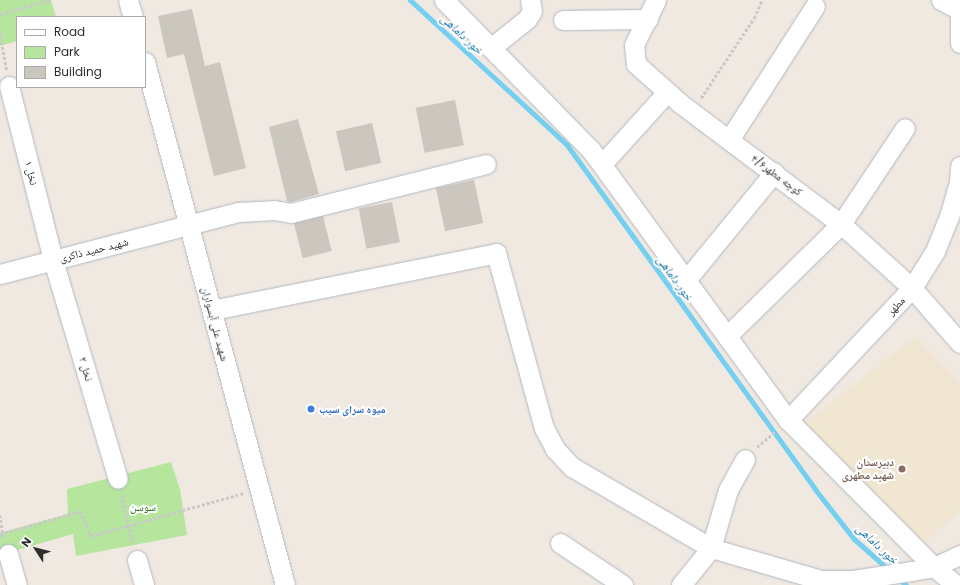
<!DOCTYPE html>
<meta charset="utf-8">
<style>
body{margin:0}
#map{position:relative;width:960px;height:585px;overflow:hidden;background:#efe9e1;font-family:Poppins,"Noto Naskh Arabic",sans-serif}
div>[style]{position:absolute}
.education>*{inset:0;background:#f0e6d1}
.green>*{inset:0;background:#b6e59e}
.stream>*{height:5px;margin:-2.5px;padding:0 2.5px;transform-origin:2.5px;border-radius:2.5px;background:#75cff0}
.building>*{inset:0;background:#cbc7bf;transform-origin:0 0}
.path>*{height:2.5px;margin-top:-1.25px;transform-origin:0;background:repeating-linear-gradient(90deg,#c9c9c9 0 3px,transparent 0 5px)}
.roads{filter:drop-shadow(0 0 1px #b4b7c1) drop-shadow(0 0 1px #b4b7c1)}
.minor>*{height:19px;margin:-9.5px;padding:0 9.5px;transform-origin:9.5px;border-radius:9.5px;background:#fff}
.dots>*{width:11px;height:11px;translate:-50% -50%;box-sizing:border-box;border:2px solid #fff;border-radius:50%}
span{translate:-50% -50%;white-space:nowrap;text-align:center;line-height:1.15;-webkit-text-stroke:4px #fff;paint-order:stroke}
.street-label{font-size:11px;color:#2e2e2e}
.shop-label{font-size:11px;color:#366cbe;font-weight:700}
.left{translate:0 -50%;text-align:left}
.education-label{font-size:11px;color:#785e54;font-weight:700}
.right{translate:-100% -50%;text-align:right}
.park-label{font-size:11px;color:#2c6e1b}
.water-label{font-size:12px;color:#0d6fa3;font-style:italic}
.legend{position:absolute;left:16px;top:16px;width:130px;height:72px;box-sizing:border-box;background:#fff;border:1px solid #ababab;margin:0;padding:5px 7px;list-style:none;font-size:12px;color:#2e2e2e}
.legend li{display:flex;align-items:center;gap:8px;height:20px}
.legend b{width:20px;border:1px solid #ababab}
.north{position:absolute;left:16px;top:529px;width:40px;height:40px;-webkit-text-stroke:3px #fff;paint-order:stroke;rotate:306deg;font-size:11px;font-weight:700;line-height:16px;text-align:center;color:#2e2e2e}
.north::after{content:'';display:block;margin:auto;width:14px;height:18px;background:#2e2e2e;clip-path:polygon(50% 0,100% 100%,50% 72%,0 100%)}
</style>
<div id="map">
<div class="education">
<i style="clip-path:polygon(915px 337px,960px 382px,960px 510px,924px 544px,799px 427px)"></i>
</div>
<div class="green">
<i style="clip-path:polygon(0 0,51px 0,56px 17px,17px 17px,17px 41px,0 46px)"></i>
<i style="clip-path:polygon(171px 462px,180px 489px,187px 535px,76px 556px,73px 534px,0 555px,0 533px,68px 514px,67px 489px)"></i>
</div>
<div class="stream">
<i style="left:410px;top:0;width:214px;rotate:42.7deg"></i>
<i style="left:567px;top:145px;width:423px;rotate:54.2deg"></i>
<i style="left:814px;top:488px;width:65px;rotate:51.9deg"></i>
<i style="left:854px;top:539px;width:45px;rotate:41.4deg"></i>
<i style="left:899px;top:579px;width:9px;rotate:41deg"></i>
</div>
<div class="building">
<i style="clip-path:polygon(192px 9px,205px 66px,220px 62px,246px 168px,214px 176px,184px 54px,167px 58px,158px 16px)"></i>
<i style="left:455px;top:100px;width:46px;height:40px;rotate:79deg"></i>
<i style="clip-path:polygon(298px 119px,319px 194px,291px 202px,287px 201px,269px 127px)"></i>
<i style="left:372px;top:123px;width:41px;height:37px;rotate:77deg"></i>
<i style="left:474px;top:180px;width:44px;height:39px;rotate:78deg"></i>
<i style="left:392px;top:202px;width:41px;height:34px;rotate:79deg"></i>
<i style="left:323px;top:216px;width:36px;height:30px;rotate:76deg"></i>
</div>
<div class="path">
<i style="left:0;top:14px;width:52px;rotate:-15.6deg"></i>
<i style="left:0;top:32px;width:39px;rotate:80deg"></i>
<i style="left:701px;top:98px;width:96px;rotate:-56.5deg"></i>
<i style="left:754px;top:18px;width:20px;rotate:-66deg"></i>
<i style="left:757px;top:447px;width:25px;rotate:-40deg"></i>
<i style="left:122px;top:495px;width:50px;rotate:77.3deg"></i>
<i style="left:0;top:515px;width:24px;rotate:81deg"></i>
<i style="left:0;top:534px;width:84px;rotate:-15.9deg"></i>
<i style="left:81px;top:511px;width:27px;rotate:68deg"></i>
<i style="left:91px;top:536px;width:159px;rotate:-15.7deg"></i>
</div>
<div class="roads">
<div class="minor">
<i style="left:128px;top:0;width:18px;rotate:74deg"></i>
<i style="left:444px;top:0;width:210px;rotate:45.6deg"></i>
<i style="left:591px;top:150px;width:334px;rotate:53.9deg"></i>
<i style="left:788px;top:420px;width:207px;rotate:45.2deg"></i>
<i style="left:934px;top:567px;width:28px;rotate:39deg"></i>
<i style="left:656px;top:0;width:50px;rotate:116.1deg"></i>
<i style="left:634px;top:45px;width:19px;rotate:84deg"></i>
<i style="left:636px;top:64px;width:60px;rotate:41.6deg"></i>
<i style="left:681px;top:104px;width:200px;rotate:36.9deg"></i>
<i style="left:841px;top:224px;width:96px;rotate:42deg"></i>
<i style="left:912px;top:288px;width:73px;rotate:48.9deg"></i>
<i style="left:941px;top:0;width:21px;rotate:28deg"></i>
<i style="left:960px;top:9px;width:34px;rotate:90deg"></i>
<i style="left:563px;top:20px;width:85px;rotate:-0.7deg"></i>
<i style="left:492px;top:47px;width:45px;rotate:-38.7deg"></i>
<i style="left:527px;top:19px;width:9px;rotate:-58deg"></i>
<i style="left:532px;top:11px;width:11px;rotate:-100deg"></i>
<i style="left:145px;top:62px;width:541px;rotate:75.01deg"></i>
<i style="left:9px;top:86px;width:179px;rotate:75.8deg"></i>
<i style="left:53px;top:260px;width:228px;rotate:73.5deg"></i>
<i style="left:729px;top:140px;width:159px;rotate:-57.3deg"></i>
<i style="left:602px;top:164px;width:97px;rotate:-47.9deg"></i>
<i style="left:0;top:274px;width:246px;rotate:-14.6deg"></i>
<i style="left:238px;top:212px;width:36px;rotate:-3deg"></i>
<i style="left:274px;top:210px;width:17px;rotate:10deg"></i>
<i style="left:291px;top:213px;width:201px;rotate:-14.1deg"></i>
<i style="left:686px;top:280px;width:139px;rotate:-50.6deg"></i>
<i style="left:212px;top:310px;width:290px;rotate:-11.3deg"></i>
<i style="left:496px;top:253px;width:181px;rotate:74.7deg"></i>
<i style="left:544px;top:428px;width:24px;rotate:62deg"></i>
<i style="left:555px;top:449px;width:25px;rotate:47deg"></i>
<i style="left:572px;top:467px;width:161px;rotate:30.2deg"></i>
<i style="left:711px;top:548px;width:60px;rotate:-73.7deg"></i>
<i style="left:728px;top:490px;width:35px;rotate:-61deg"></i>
<i style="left:727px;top:336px;width:160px;rotate:-44.5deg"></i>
<i style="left:841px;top:224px;width:115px;rotate:-56.3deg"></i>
<i style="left:788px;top:420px;width:181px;rotate:-46.8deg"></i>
<i style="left:912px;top:288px;width:44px;rotate:-58.1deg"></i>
<i style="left:935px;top:251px;width:37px;rotate:-68deg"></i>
<i style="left:949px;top:217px;width:36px;rotate:-74deg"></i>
<i style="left:959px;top:182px;width:16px;rotate:-86deg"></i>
<i style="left:560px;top:543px;width:76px;rotate:33.7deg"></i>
<i style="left:8px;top:554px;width:32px;rotate:74deg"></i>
<i style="left:137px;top:560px;width:26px;rotate:74deg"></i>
<i style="left:681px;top:585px;width:48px;rotate:-51deg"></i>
<i style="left:711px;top:548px;width:115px;rotate:16.2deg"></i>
<i style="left:821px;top:580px;width:32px"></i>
<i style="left:853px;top:580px;width:60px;rotate:-8.7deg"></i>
<i style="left:912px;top:571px;width:22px;rotate:-10deg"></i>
<i style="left:934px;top:567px;width:29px;rotate:-25deg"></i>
</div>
</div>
<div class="dots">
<i style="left:311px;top:409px;background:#3f7fe0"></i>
<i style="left:902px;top:469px;background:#8d6e63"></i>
</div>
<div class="street-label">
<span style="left:31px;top:173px;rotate:76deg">نخل ۱</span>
<span style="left:777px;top:175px;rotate:37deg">کوچه مطهر۴/۶</span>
<span style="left:94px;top:250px;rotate:-14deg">شهید حمید ذاکری</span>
<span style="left:896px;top:306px;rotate:-47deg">مطهر</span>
<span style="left:215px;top:324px;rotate:75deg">شهید علی آبسواران</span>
<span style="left:86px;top:369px;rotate:74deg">نخل ۲</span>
</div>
<div class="shop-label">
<span class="left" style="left:319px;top:409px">میوه سرای سیب</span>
</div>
<div class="education-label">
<span class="right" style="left:894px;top:469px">دبیرستان<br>شهید مطهری</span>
</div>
<div class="park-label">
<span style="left:143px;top:507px">سوسن</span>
</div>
<div class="water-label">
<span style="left:462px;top:34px;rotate:43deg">خور داماهی</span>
<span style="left:675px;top:278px;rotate:54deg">خور داماهی</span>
<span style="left:877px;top:544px;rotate:43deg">خور داماهی</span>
</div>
<ul class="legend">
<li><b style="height:5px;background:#fff"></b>Road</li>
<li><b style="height:11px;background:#b6e59e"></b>Park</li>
<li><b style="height:11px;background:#cbc7bf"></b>Building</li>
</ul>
<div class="north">N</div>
</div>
